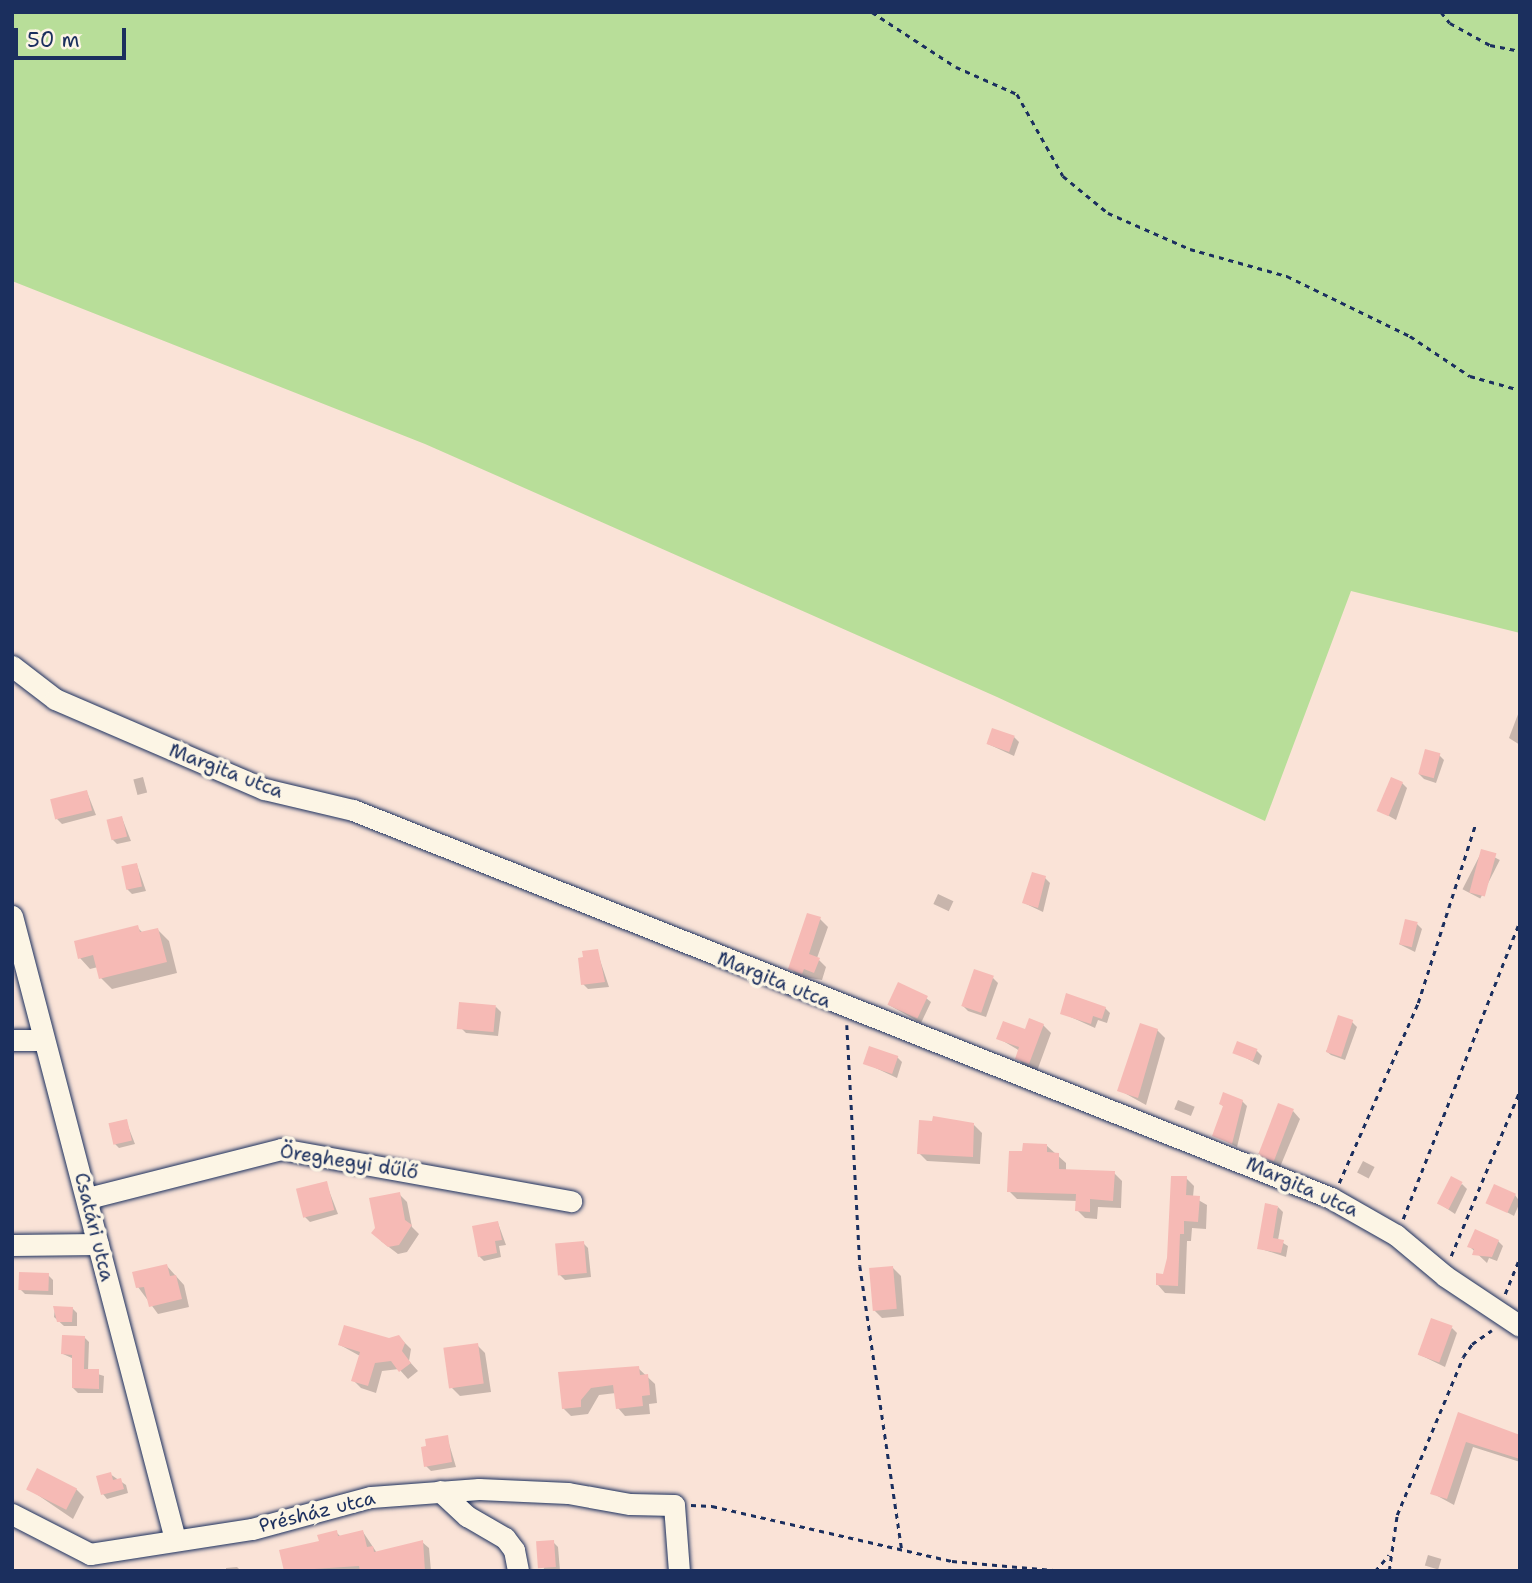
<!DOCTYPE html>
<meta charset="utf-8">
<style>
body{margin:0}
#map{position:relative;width:1532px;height:1583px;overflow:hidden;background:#fae3d7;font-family:"Shantell Sans",sans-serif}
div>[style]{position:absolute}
.green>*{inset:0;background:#b8de99}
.shadow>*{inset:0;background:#0003;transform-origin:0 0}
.building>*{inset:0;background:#f6bab5;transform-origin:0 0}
.path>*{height:2.5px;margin-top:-1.25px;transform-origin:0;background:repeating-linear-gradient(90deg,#1b2f5e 0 5px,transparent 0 10px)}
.roads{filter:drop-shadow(0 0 2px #1b2f5e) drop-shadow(0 0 2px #1b2f5e)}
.minor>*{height:21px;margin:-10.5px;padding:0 10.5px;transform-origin:10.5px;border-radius:10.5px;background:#fcf5e5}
span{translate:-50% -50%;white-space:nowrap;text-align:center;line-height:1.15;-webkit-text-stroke:7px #fcf5e5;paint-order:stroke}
.street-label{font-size:19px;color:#1b2f5e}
.frame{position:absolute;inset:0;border:14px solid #1b2f5e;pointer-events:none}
.scale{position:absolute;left:14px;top:28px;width:112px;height:32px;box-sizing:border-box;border:4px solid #1b2f5e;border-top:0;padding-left:9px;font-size:21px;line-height:24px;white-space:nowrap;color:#1b2f5e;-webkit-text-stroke:5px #fcf5e5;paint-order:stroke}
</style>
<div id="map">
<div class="green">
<i style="clip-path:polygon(12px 12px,1520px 12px,1520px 633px,1351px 591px,1265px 821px,997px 697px,425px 444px,12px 281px)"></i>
</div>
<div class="shadow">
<i style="clip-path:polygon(1520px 709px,1520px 745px,1509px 738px)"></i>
<i style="clip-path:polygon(1014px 737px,1019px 742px,1014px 756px,988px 744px)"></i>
<i style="clip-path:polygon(1439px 755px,1444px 760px,1436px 783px,1424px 779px,1419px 774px)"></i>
<i style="left:143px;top:777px;width:16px;height:10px;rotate:75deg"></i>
<i style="clip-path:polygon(1402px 783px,1407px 788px,1396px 820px,1380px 811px)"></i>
<i style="clip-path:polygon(87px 792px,96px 815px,62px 824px,57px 819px)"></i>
<i style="clip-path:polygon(122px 818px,131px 841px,117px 844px,112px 839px)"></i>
<i style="left:1482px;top:851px;width:20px;height:43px;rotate:27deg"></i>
<i style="clip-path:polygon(137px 865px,146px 891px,132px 894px,127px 889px)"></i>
<i style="clip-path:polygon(1045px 878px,1050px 883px,1043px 912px,1024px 903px)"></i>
<i style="left:938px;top:894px;width:17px;height:11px;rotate:25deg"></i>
<i style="clip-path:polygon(820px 919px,828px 927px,817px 958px,826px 967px,822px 980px,798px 976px,790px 968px)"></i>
<i style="clip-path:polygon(1417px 924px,1422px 929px,1415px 952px,1399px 944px)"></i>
<i style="clip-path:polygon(137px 927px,143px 933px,158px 930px,169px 941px,177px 973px,112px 989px,101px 978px,98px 967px,90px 969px,80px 958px)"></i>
<i style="clip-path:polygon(597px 951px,609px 987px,588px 989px,583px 984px)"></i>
<i style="clip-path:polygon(993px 978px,998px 983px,986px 1017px,968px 1011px,963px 1006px)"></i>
<i style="clip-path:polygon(926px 998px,931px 1002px,921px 1023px,889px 1005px)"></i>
<i style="clip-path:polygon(496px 1007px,501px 1012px,498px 1036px,466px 1033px,461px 1028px)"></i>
<i style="clip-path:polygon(1105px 1008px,1110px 1013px,1107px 1023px,1098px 1020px,1095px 1028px,1062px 1013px)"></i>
<i style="clip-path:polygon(1352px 1022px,1357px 1027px,1345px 1060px,1331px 1055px,1326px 1051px)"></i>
<i style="clip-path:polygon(1043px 1025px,1051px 1033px,1037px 1071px,1025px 1066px,1017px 1058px,1020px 1051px,998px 1038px)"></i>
<i style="clip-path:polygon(1157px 1030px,1165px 1038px,1146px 1105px,1119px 1090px)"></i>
<i style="clip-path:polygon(1257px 1051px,1262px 1056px,1259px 1065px,1235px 1052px)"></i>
<i style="clip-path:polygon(897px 1057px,902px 1062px,897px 1078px,865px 1063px)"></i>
<i style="left:1178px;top:1100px;width:18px;height:10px;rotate:22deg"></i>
<i style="clip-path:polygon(1242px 1101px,1247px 1106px,1237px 1147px,1214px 1135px,1225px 1108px,1221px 1104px)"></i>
<i style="clip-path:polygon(1293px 1111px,1300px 1119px,1280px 1167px,1258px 1154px)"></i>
<i style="clip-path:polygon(126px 1121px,135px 1144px,119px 1148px,114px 1143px)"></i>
<i style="clip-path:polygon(974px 1125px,982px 1133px,980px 1164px,927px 1161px,919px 1153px)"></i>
<i style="clip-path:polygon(1046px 1145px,1066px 1163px,1066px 1171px,1114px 1173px,1122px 1181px,1121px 1208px,1098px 1207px,1097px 1219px,1085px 1218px,1077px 1210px,1078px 1201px,1017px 1199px,1009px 1191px,1024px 1153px)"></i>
<i style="left:1363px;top:1161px;width:13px;height:13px;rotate:27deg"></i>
<i style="clip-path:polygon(1186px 1178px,1194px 1186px,1193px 1197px,1207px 1205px,1206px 1229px,1192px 1228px,1191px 1241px,1187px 1241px,1185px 1294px,1165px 1293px,1158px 1285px,1165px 1276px)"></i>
<i style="clip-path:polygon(326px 1183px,338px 1214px,310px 1222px,305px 1217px)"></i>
<i style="clip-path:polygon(1462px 1184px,1467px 1189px,1455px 1214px,1440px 1204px)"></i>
<i style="clip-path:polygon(399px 1194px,407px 1202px,412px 1227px,419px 1234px,407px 1252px,398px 1254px,381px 1241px)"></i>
<i style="clip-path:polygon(1515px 1195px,1520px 1202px,1514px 1216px,1488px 1202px)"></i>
<i style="clip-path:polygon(1278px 1207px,1283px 1212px,1278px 1240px,1288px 1246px,1286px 1257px,1258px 1248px)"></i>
<i style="clip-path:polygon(498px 1223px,506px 1245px,499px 1246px,501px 1257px,484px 1261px,479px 1256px)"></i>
<i style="clip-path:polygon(1498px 1241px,1503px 1246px,1497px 1261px,1489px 1258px,1487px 1263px,1469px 1246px)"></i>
<i style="clip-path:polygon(583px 1243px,588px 1248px,591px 1277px,565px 1280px,560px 1275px)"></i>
<i style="clip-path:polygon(166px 1265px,184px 1285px,189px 1307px,158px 1314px,138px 1287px)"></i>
<i style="clip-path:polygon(893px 1268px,901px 1276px,904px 1316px,882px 1318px,874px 1310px)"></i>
<i style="clip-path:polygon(48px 1275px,53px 1280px,53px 1295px,25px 1294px,20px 1289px)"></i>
<i style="clip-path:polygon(55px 1308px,72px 1308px,77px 1313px,77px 1326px,64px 1326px,54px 1317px)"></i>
<i style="clip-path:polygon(1452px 1328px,1457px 1333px,1445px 1367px,1418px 1354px)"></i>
<i style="clip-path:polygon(84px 1337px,89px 1342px,88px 1371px,104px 1376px,103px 1393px,78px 1393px,73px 1388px,74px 1359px,63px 1354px)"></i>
<i style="clip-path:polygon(399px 1337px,411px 1349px,409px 1361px,418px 1371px,408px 1379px,399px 1369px,382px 1371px,376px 1393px,361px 1388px,353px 1380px,360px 1356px,340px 1345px)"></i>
<i style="clip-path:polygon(477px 1345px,485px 1353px,491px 1392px,460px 1396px,452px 1388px)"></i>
<i style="clip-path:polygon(638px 1368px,655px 1384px,657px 1403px,649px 1404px,650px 1414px,625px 1416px,618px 1408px,616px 1393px,599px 1395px,588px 1414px,571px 1416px,563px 1408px,560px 1373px)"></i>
<i style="clip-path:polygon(1459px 1415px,1520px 1436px,1520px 1462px,1473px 1447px,1454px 1505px,1432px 1493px)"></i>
<i style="clip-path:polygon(447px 1437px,456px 1467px,431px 1471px,426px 1466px)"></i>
<i style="clip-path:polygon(110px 1474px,126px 1485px,128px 1493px,107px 1499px,103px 1494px)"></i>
<i style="clip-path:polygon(29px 1489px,76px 1489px,84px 1497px,73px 1519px)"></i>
<i style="clip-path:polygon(336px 1532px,341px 1537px,363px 1532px,377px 1553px,422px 1542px,429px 1548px,431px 1571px,286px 1571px)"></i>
<i style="clip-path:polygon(553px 1542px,558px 1547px,560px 1571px,543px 1571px)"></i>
<i style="left:1428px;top:1555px;width:14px;height:11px;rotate:17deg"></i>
<i style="clip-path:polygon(237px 1567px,241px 1571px,226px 1571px,226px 1568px)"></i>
</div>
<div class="building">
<i style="left:992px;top:728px;width:24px;height:17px;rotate:19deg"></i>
<i style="left:1425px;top:749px;width:16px;height:26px;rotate:15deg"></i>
<i style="left:1391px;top:777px;width:13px;height:37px;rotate:23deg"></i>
<i style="left:87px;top:790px;width:21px;height:38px;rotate:76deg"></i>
<i style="left:122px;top:816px;width:21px;height:16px;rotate:76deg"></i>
<i style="left:1481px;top:849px;width:16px;height:45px;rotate:15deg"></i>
<i style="left:137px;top:863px;width:24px;height:16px;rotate:78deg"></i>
<i style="clip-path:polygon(1032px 872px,1046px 876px,1038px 908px,1022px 903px)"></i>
<i style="clip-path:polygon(807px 913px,821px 917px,809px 954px,820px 958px,814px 973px,804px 969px,802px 974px,788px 969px)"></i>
<i style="left:1405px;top:919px;width:13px;height:26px;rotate:13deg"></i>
<i style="clip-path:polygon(138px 925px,140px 932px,158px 928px,167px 962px,99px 979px,93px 955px,78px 959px,74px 941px)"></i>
<i style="clip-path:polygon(598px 949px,605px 982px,581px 985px,578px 958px,583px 957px,582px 951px)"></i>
<i style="left:974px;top:969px;width:21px;height:39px;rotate:19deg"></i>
<i style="left:898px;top:982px;width:33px;height:25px;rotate:25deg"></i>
<i style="clip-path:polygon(1066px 993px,1106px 1007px,1102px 1019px,1093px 1016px,1091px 1024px,1060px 1014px)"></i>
<i style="left:459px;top:1002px;width:37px;height:27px;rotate:5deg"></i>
<i style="left:1338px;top:1015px;width:16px;height:39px;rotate:18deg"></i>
<i style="clip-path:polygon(1029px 1018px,1044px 1024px,1029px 1064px,1015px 1059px,1019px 1047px,996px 1039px,1003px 1021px,1025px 1029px)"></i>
<i style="clip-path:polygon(1140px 1023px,1158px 1029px,1138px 1098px,1117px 1091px)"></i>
<i style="left:1237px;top:1041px;width:22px;height:13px;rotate:21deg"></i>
<i style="left:869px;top:1046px;width:31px;height:19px;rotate:19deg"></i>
<i style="clip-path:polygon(1223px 1092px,1243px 1100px,1232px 1144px,1212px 1136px,1223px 1106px,1219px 1104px)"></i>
<i style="left:1278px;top:1103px;width:17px;height:56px;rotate:21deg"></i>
<i style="clip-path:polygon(933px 1116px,974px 1123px,973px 1157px,917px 1154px,919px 1120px,932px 1121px)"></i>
<i style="left:127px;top:1119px;width:22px;height:19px;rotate:77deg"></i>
<i style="clip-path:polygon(1023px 1143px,1047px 1144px,1047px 1152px,1059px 1153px,1059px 1169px,1115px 1171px,1113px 1201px,1090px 1199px,1090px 1212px,1075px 1211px,1076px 1194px,1007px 1192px,1009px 1151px,1022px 1151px)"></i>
<i style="clip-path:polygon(1171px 1176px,1187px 1176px,1186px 1195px,1200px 1196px,1198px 1222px,1184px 1221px,1184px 1234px,1180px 1234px,1178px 1286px,1156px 1285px,1156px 1273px,1163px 1274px,1167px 1258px)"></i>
<i style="left:1451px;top:1176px;width:13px;height:31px;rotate:27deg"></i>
<i style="left:327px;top:1181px;width:30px;height:32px;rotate:76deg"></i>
<i style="left:1494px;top:1184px;width:24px;height:21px;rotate:24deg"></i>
<i style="clip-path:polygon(400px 1192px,405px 1220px,412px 1225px,399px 1245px,388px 1247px,371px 1233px,375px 1228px,369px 1198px)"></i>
<i style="clip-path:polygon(1265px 1203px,1278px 1206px,1273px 1238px,1284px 1240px,1281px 1253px,1257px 1249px)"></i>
<i style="clip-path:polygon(498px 1221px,502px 1240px,495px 1241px,497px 1253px,478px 1257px,472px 1226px)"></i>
<i style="clip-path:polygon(1475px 1229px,1499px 1240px,1492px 1257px,1472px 1255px,1474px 1249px,1467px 1247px)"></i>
<i style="left:584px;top:1241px;width:32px;height:29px;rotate:85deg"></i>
<i style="clip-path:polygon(167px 1264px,170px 1276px,176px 1275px,182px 1299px,149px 1307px,144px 1287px,136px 1288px,132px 1272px)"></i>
<i style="left:893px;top:1266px;width:43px;height:24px;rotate:85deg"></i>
<i style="left:19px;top:1272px;width:30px;height:18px;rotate:2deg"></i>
<i style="clip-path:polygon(53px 1306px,73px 1307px,72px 1322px,57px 1322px)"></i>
<i style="left:1431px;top:1318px;width:23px;height:39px;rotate:20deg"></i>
<i style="clip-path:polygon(344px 1325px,389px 1338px,399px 1335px,405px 1343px,402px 1351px,411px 1363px,399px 1372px,391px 1361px,375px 1363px,368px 1386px,351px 1381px,360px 1352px,338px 1345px)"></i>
<i style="clip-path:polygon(62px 1335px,85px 1336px,84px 1369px,99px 1369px,99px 1389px,72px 1388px,72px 1355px,61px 1354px)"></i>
<i style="left:478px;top:1343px;width:41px;height:35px;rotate:82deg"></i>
<i style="clip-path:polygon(639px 1366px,640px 1375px,648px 1374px,650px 1395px,642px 1396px,643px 1406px,616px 1409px,613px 1385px,591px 1388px,581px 1400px,581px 1407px,562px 1409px,558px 1372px)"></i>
<i style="clip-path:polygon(1458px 1412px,1520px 1435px,1520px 1459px,1466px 1442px,1447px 1499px,1430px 1494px)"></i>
<i style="clip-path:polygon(448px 1435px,452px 1462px,424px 1467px,421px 1447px,426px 1446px,425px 1439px)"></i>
<i style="left:37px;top:1468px;width:45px;height:24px;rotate:27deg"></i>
<i style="clip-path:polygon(111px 1472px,113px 1480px,121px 1478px,124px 1489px,101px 1495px,96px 1476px)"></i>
<i style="clip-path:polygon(337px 1530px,338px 1536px,363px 1530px,367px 1547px,373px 1546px,374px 1552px,423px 1540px,425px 1571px,360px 1571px,359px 1566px,284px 1571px,279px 1550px,319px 1541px,317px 1535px)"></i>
<i style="left:554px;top:1540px;width:27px;height:18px;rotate:86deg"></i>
</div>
<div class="path">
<i style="left:872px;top:12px;width:100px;rotate:33.2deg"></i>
<i style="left:956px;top:67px;width:67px;rotate:23.9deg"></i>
<i style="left:1017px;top:94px;width:94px;rotate:60.7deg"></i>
<i style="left:1063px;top:176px;width:58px;rotate:39.4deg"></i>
<i style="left:1108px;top:213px;width:90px;rotate:23.7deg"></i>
<i style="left:1190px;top:249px;width:101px;rotate:15.6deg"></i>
<i style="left:1287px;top:276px;width:137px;rotate:26deg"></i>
<i style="left:1410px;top:336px;width:72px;rotate:33.7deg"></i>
<i style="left:1470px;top:376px;width:52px;rotate:15.6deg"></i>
<i style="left:1441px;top:12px;width:14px;rotate:51deg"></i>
<i style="left:1450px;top:23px;width:46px;rotate:28.8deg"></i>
<i style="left:1490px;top:45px;width:31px;rotate:11deg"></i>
<i style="left:847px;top:1025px;width:241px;rotate:86.9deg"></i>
<i style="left:860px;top:1266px;width:287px;rotate:81.6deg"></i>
<i style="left:1339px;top:1183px;width:197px;rotate:-66.3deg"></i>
<i style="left:1418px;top:1003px;width:187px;rotate:-72.2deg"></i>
<i style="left:1403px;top:1219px;width:321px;rotate:-68.6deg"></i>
<i style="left:1451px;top:1256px;width:180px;rotate:-67.4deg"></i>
<i style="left:1505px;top:1294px;width:40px;rotate:-68deg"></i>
<i style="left:691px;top:1505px;width:21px;rotate:3deg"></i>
<i style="left:712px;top:1506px;width:246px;rotate:12.9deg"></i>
<i style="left:952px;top:1561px;width:113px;rotate:5.1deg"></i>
<i style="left:1375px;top:1571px;width:21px;rotate:-49deg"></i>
<i style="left:1389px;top:1571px;width:57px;rotate:-81.9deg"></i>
<i style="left:1397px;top:1515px;width:171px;rotate:-67.3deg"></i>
<i style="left:1463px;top:1357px;width:16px;rotate:-55deg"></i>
<i style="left:1472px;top:1344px;width:24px;rotate:-35deg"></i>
</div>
<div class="roads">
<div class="minor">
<i style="left:12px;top:666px;width:54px;rotate:37.5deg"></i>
<i style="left:55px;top:699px;width:228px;rotate:23.3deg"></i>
<i style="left:264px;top:789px;width:91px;rotate:13.3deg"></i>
<i style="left:353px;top:810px;width:1052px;rotate:21.64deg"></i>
<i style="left:1331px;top:1198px;width:75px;rotate:29.6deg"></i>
<i style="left:1396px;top:1235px;width:64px;rotate:39.9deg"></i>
<i style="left:1445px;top:1276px;width:90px;rotate:33.7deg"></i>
<i style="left:12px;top:916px;width:644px;rotate:75.34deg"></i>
<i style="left:12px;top:1040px;width:30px"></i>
<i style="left:88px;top:1198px;width:199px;rotate:-14.2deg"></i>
<i style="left:281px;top:1149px;width:295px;rotate:10.2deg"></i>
<i style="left:12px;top:1245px;width:86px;rotate:-0.7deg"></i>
<i style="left:440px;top:1491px;width:37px;rotate:43deg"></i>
<i style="left:467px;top:1516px;width:44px;rotate:30.1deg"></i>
<i style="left:505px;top:1538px;width:15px;rotate:53deg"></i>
<i style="left:514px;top:1550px;width:21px;rotate:79deg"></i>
<i style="left:12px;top:1514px;width:88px;rotate:27.1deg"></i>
<i style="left:90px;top:1554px;width:164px;rotate:-8.8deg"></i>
<i style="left:252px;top:1529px;width:123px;rotate:-15.1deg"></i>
<i style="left:371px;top:1497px;width:108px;rotate:-4.2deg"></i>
<i style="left:479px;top:1489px;width:89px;rotate:2.6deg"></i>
<i style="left:568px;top:1493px;width:63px;rotate:10.1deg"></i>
<i style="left:630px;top:1504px;width:44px;rotate:1.3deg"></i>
<i style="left:674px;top:1505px;width:66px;rotate:85.7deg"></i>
</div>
</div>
<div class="street-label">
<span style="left:226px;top:771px;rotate:21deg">Margita utca</span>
<span style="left:774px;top:980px;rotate:22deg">Margita utca</span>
<span style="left:349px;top:1162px;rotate:9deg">Öreghegyi dűlő</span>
<span style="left:1302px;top:1187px;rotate:24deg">Margita utca</span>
<span style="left:94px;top:1227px;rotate:76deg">Csatári utca</span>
<span style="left:317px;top:1512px;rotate:-14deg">Présház utca</span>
</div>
<div class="frame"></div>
<div class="scale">50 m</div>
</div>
